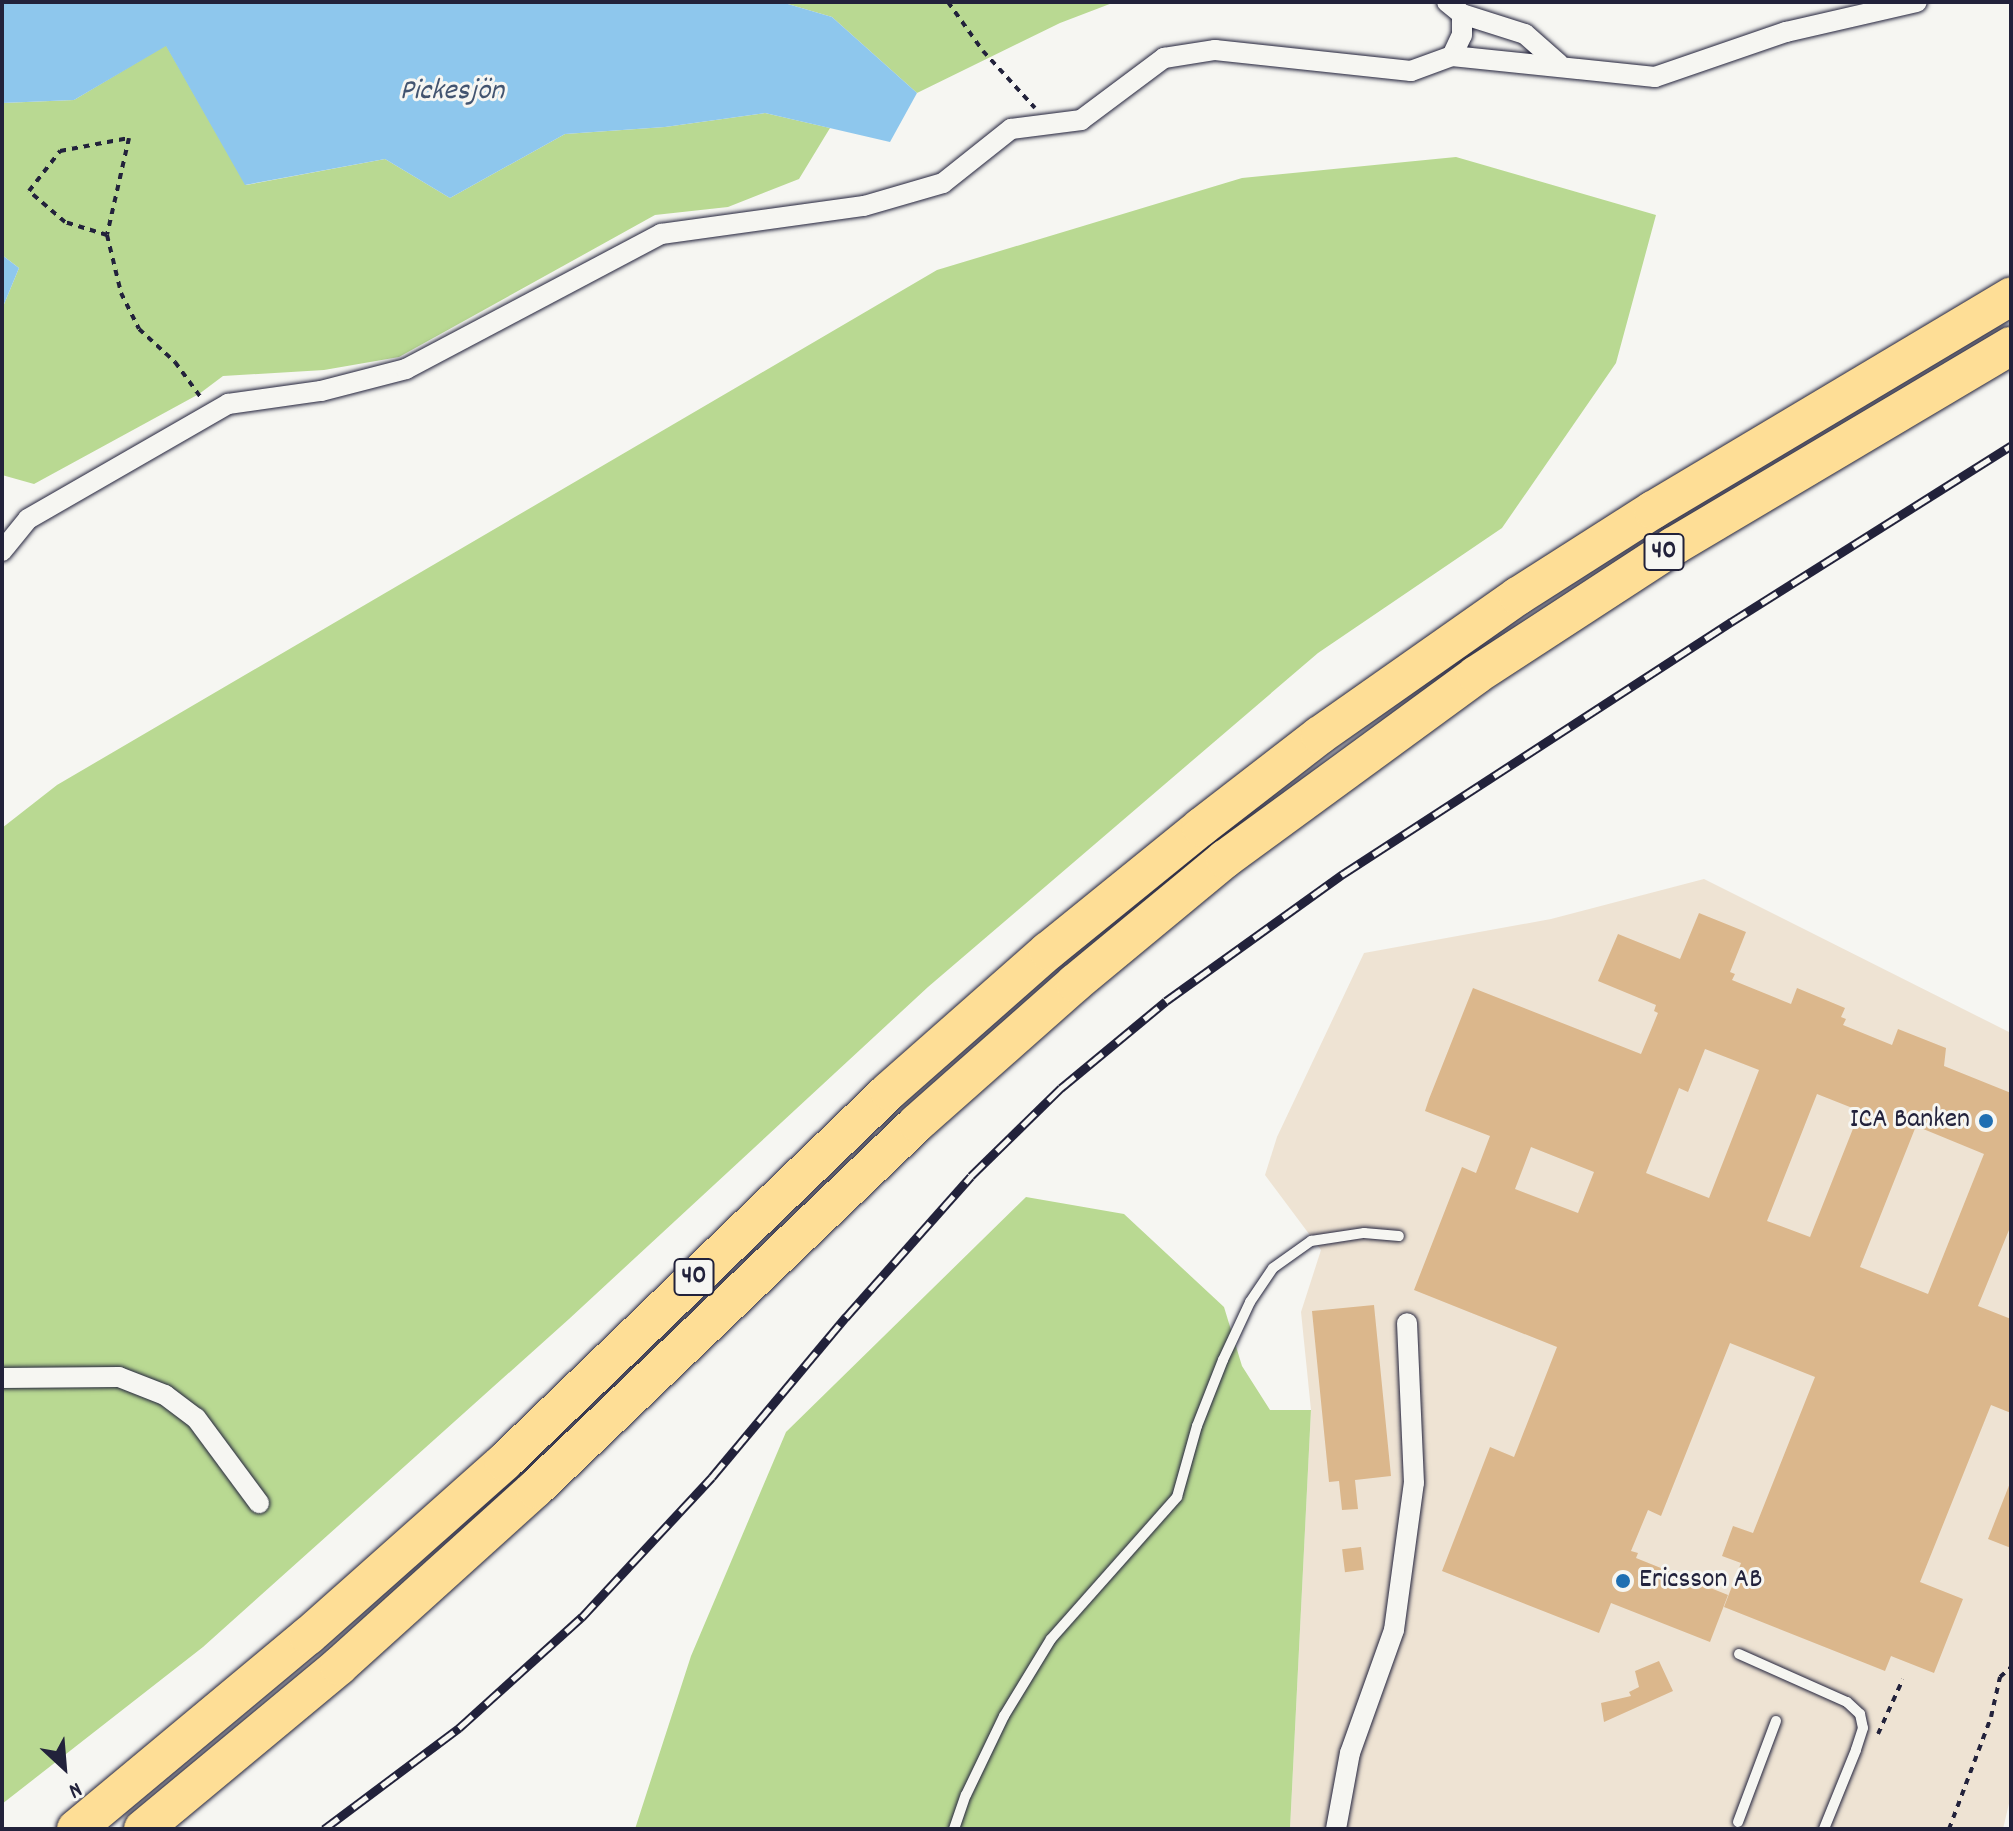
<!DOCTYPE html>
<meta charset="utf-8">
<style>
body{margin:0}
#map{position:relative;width:2013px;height:1831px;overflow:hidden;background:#f6f6f2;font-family:Dekko,sans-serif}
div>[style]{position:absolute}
.built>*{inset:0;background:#eee3d3}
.green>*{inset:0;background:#b9d992}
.water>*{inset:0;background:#8ec7ed}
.building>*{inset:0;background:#dbb78c;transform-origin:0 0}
.path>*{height:4px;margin-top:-2px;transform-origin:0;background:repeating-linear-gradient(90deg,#22223b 0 6px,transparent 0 12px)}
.roads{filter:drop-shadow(0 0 2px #22223b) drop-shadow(0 0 2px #22223b)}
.service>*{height:10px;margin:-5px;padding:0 5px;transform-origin:5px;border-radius:5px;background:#f6f6f2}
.minor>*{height:20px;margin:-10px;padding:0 10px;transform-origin:10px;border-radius:10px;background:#f6f6f2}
.motorway>*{height:38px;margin:-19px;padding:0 19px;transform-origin:19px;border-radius:19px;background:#fede96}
.rail>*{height:9px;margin-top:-4.5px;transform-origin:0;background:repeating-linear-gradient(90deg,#f6f6f2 0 18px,#22223b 0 36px);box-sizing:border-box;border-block:2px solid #22223b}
.dots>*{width:22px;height:22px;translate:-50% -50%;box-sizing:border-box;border:4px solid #f6f6f2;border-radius:50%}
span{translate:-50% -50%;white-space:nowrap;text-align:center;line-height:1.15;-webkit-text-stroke:6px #f6f6f2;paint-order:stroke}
.shield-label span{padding:2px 6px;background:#f6f6f2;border:2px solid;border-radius:6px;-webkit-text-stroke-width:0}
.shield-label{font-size:26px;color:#22223b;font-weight:700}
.poi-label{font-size:28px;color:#22223b}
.right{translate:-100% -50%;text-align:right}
.left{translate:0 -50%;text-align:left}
.water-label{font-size:30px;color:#425470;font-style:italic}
.frame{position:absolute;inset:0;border:4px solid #22223b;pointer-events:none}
.north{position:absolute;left:24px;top:1727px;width:80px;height:80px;-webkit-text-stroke:6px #f6f6f2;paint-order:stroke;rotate:154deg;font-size:22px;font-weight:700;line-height:32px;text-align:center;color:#22223b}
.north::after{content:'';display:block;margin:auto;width:28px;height:36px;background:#22223b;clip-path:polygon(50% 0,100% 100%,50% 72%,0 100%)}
</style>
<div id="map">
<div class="built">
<i style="clip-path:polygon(1704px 879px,2011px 1033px,2011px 1795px,2003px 1829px,1290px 1829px,1311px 1410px,1301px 1312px,1321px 1250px,1265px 1175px,1277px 1137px,1364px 953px,1551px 919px)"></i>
</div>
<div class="green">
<i style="clip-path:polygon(781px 2px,1115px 2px,1060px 23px,917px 93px,832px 17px)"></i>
<i style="clip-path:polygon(166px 45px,246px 185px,385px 159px,450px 198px,565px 134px,665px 127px,765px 113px,830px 128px,799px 179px,728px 207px,655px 215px,399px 357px,324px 370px,223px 376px,199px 394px,34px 484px,2px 475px,2px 309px,19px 268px,2px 255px,2px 103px,74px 100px)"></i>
<i style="clip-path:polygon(1456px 157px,1656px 215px,1616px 363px,1502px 528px,1318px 653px,928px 987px,569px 1319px,203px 1647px,2px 1804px,2px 828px,57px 785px,937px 270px,1242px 178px)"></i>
<i style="clip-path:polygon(1026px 1197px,1124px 1214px,1224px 1307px,1242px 1366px,1270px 1410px,1311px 1410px,1290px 1829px,635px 1829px,691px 1656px,786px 1432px)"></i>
</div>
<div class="water">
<i style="clip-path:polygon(2px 2px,781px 2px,832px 17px,917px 93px,890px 142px,765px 113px,665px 127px,565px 134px,450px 198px,385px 159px,245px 185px,166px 46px,74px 100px,2px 103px)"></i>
<i style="clip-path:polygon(2px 255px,19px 268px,2px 309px)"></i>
</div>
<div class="building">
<i style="clip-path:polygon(evenodd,1699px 913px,1746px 932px,1730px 972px,1735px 974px,1732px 980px,1791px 1004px,1797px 988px,1845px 1008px,1841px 1017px,1846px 1019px,1843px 1025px,1892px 1045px,1898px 1029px,1946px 1048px,1944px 1066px,2011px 1093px,2011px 1225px,1978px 1306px,2011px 1319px,2011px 1413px,1991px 1405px,1920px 1582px,1963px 1599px,1934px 1673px,1891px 1656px,1885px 1671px,1724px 1607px,1741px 1563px,1722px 1556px,1733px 1526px,1753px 1533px,1815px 1377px,1730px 1343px,1661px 1516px,1648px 1510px,1631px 1551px,1638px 1553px,1636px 1558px,1728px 1595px,1710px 1642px,1611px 1603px,1599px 1633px,1442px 1571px,1490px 1447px,1514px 1457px,1557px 1347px,1414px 1290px,1462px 1167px,1476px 1173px,1490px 1136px,1425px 1111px,1429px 1099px,1473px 988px,1641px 1054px,1658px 1013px,1654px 1011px,1656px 1005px,1598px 981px,1618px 934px,1680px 959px,1699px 913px,1705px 1049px,1759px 1070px,1709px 1198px,1646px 1173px,1679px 1088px,1688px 1092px,1705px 1049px,1699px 913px,1817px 1094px,1860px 1111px,1810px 1237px,1767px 1221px,1817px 1094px,1699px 913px,1916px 1126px,1984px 1154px,1928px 1294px,1860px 1267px,1916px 1126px,1699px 913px,1531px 1147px,1594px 1172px,1578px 1213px,1515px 1189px,1531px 1147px)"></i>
<i style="clip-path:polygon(1374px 1305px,1391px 1476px,1355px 1480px,1358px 1509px,1342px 1510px,1339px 1481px,1329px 1482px,1312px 1311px)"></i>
<i style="clip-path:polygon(2010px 1483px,2011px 1483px,2011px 1548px,1988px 1539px)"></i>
<i style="left:1361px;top:1547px;width:23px;height:19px;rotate:83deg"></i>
<i style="clip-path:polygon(1659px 1661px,1673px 1691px,1604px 1722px,1601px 1703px,1631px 1696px,1629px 1692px,1639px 1687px,1635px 1671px)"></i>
</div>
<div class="path">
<i style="left:948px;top:2px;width:60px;rotate:54.5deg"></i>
<i style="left:983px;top:51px;width:77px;rotate:47.6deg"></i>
<i style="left:107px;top:235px;width:44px;rotate:-162.8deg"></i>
<i style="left:65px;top:222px;width:48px;rotate:-139.3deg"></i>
<i style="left:29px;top:191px;width:51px;rotate:-52.2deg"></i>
<i style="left:60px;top:151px;width:70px;rotate:-10.7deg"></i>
<i style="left:129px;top:138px;width:99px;rotate:102.8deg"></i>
<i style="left:107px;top:235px;width:60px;rotate:76.4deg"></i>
<i style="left:121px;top:293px;width:40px;rotate:63.4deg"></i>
<i style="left:139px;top:329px;width:49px;rotate:42.5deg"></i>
<i style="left:175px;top:362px;width:46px;rotate:53.9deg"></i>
<i style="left:1878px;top:1734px;width:60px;rotate:-65.6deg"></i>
<i style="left:1949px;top:1829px;width:120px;rotate:-69.4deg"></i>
<i style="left:1991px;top:1717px;width:41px;rotate:-77.3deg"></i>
<i style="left:2000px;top:1677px;width:15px;rotate:-42deg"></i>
</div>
<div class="roads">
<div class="service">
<i style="left:1739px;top:1654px;width:118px;rotate:24deg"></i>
<i style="left:1847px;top:1702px;width:18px;rotate:43deg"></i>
<i style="left:1860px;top:1714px;width:14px;rotate:78deg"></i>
<i style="left:1863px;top:1728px;width:23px;rotate:108deg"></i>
<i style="left:1856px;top:1750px;width:85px;rotate:112.1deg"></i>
<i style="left:1738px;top:1822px;width:108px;rotate:-69.4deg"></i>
<i style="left:954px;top:1829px;width:36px;rotate:-71deg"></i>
<i style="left:966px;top:1795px;width:88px;rotate:-64.3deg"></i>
<i style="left:1004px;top:1716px;width:90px;rotate:-58.6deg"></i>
<i style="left:1051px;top:1639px;width:190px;rotate:-48.4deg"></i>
<i style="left:1177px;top:1497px;width:74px;rotate:-74.3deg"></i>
<i style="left:1197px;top:1426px;width:71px;rotate:-68.5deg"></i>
<i style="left:1223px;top:1360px;width:64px;rotate:-65deg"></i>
<i style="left:1250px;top:1302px;width:41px;rotate:-55.9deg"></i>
<i style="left:1273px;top:1268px;width:47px;rotate:-35.4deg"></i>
<i style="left:1311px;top:1241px;width:54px;rotate:-8.6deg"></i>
<i style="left:1364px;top:1233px;width:35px;rotate:5deg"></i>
</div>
<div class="minor">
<i style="left:1447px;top:2px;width:19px;rotate:39deg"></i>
<i style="left:1462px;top:14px;width:66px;rotate:17.6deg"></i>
<i style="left:1525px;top:34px;width:45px;rotate:41.4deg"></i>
<i style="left:1452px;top:56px;width:23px;rotate:-65deg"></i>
<i style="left:1462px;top:35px;width:21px;rotate:-90deg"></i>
<i style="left:2px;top:551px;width:41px;rotate:-50.9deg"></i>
<i style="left:28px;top:519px;width:231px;rotate:-29.9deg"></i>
<i style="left:228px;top:404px;width:94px;rotate:-8deg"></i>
<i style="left:321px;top:391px;width:88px;rotate:-14.5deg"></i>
<i style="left:406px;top:369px;width:289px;rotate:-27.9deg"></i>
<i style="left:661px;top:234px;width:205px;rotate:-7.9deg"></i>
<i style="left:864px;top:206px;width:82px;rotate:-16.2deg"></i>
<i style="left:943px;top:183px;width:87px;rotate:-38.5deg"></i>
<i style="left:1011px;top:129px;width:71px;rotate:-7.3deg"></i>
<i style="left:1081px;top:120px;width:104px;rotate:-36.8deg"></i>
<i style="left:1164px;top:58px;width:52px;rotate:-8.9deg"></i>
<i style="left:1215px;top:50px;width:197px;rotate:6.1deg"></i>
<i style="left:1411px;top:71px;width:44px;rotate:-20.1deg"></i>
<i style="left:1452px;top:56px;width:204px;rotate:5.9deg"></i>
<i style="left:1655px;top:77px;width:139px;rotate:-19deg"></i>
<i style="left:1786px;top:32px;width:134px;rotate:-12.9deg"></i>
<i style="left:2px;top:1378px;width:117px;rotate:-0.5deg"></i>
<i style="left:119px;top:1377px;width:49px;rotate:21.4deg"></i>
<i style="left:165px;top:1395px;width:39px;rotate:37deg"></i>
<i style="left:196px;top:1418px;width:106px;rotate:53.5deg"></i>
<i style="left:1336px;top:1829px;width:77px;rotate:-79.6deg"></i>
<i style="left:1350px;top:1753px;width:131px;rotate:-70.3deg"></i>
<i style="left:1394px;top:1630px;width:148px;rotate:-82.3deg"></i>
<i style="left:1414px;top:1483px;width:160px;rotate:-92.5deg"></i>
</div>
<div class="motorway">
<i style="left:76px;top:1829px;width:302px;rotate:-39.8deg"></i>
<i style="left:308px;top:1636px;width:262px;rotate:-41.6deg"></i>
<i style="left:504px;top:1462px;width:535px;rotate:-43.94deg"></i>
<i style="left:889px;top:1091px;width:212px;rotate:-41.4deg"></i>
<i style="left:1048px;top:951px;width:197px;rotate:-39deg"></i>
<i style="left:1201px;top:827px;width:150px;rotate:-37.7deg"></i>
<i style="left:1320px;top:735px;width:242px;rotate:-35.1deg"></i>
<i style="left:1518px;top:596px;width:160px;rotate:-32.5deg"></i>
<i style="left:1653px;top:510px;width:417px;rotate:-30.8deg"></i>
<i style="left:143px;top:1829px;width:255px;rotate:-39.7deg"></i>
<i style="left:339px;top:1666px;width:264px;rotate:-42.1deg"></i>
<i style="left:535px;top:1489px;width:529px;rotate:-43.77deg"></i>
<i style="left:917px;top:1123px;width:211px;rotate:-41.5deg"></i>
<i style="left:1075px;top:983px;width:195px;rotate:-39.6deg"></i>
<i style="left:1225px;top:859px;width:311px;rotate:-36.2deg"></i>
<i style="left:1476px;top:675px;width:236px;rotate:-33.1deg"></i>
<i style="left:1674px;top:546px;width:392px;rotate:-30.7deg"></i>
</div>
</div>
<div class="rail">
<i style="left:324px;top:1829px;width:169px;rotate:-36.8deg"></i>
<i style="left:459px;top:1728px;width:166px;rotate:-42.1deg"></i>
<i style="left:582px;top:1617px;width:191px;rotate:-47.1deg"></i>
<i style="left:712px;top:1477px;width:209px;rotate:-50.1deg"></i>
<i style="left:846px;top:1317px;width:188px;rotate:-48.4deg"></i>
<i style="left:971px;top:1176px;width:126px;rotate:-44.4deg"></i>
<i style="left:1061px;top:1088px;width:136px;rotate:-39.6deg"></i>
<i style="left:1166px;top:1001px;width:218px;rotate:-35.7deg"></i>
<i style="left:1343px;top:874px;width:463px;rotate:-33deg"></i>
<i style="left:1731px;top:622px;width:331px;rotate:-32.2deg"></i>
</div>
<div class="dots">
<i style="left:1986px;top:1121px;background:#1f6fb2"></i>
<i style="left:1623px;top:1581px;background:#1f6fb2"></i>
</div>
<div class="shield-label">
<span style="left:1664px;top:552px">40</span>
<span style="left:694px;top:1277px">40</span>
</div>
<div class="poi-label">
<span class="right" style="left:1970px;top:1121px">ICA Banken</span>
<span class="left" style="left:1639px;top:1581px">Ericsson AB</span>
</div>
<div class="water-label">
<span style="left:452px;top:93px">Pickesjön</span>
</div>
<div class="frame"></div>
<div class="north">N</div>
</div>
